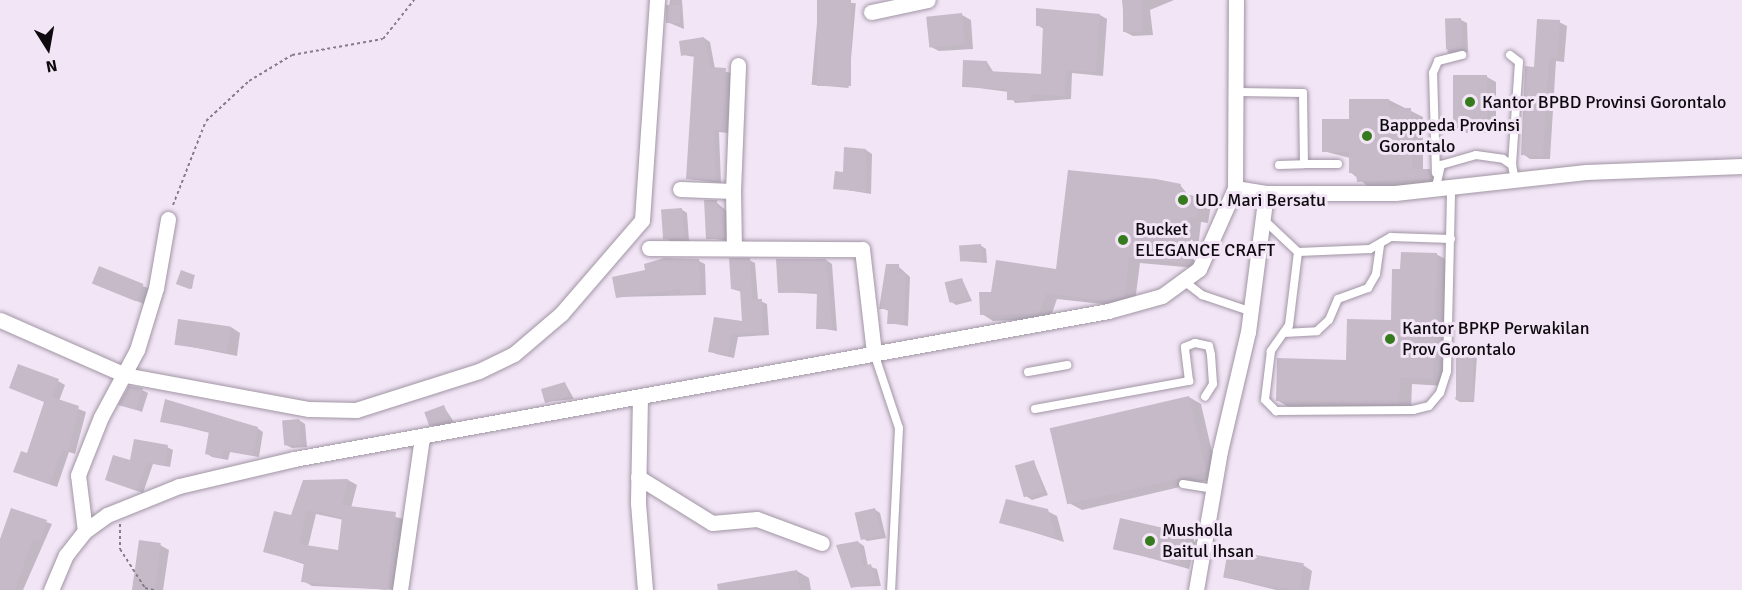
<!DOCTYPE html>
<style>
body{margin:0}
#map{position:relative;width:1742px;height:590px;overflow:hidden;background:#f2e6f6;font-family:Signika,sans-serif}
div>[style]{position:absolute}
.shadow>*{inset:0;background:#0003;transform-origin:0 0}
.building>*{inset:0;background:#c6bac9;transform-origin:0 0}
.path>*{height:2px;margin-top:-1px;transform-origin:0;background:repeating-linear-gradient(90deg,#857d88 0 3px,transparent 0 6px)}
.roads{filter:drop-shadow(0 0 2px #a195a4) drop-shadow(0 0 2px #a195a4)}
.lane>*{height:8px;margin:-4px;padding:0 4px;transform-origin:4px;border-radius:4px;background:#fff}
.street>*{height:15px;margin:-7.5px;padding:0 7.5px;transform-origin:7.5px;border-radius:7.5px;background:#fff}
.dots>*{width:16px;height:16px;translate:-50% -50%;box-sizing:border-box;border:3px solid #f2e6f6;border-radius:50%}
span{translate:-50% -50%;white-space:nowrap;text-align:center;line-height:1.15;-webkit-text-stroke:6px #f2e6f6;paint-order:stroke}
.poi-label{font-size:18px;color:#0e0a0f}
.left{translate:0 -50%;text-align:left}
.north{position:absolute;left:18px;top:18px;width:60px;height:60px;-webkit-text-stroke:4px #f2e6f6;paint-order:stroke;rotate:169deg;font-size:16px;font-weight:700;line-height:24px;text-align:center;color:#0e0a0f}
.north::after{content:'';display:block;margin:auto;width:21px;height:27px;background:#0e0a0f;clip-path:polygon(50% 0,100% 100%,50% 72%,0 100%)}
</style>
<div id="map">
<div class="shadow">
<i style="clip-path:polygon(670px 0,682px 0,684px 29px,667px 22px)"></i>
<i style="left:819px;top:0;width:37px;height:85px;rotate:5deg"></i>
<i style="clip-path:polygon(1122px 0,1174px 0,1150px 10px,1153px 35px,1133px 36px,1125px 32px)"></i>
<i style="clip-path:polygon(962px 15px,971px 20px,973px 49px,939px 51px,929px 46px)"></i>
<i style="clip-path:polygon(1100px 15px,1107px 19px,1103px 76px,1072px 73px,1071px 99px,1015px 103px,1009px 92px,963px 86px,987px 62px,994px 73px,1043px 75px,1044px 29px,1037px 25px)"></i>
<i style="clip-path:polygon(1461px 20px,1467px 23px,1468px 52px,1453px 55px,1447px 52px)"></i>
<i style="clip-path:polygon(1559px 22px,1567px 26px,1564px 62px,1556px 61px,1550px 159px,1530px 159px,1523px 154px,1535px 68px)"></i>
<i style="clip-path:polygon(704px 38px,710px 42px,715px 69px,731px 73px,728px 133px,719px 132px,721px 183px,688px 179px,695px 57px,683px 55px)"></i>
<i style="clip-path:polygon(1487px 77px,1496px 82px,1496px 133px,1464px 133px,1455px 127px)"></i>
<i style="clip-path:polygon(1389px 100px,1423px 117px,1423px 171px,1442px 178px,1443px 185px,1370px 188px,1350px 172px,1350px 158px,1323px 151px,1350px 120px)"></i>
<i style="clip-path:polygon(866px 150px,872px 154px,871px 194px,835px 188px)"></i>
<i style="clip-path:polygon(1180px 185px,1190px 197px,1211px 205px,1208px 223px,1201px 222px,1196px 268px,1140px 263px,1135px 302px,1120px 306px,1057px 299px,1050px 319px,993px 321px,982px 314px,992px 293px,1057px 271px)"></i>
<i style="clip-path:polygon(716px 202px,729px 213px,730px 241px,708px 238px)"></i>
<i style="clip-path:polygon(681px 209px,687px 213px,689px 241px,670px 241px,664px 237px)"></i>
<i style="clip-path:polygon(980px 245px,986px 249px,987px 263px,961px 261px)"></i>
<i style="clip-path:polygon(1436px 254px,1449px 261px,1445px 386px,1412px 384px,1411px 410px,1290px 408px,1277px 400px,1348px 362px,1392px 322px,1402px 270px)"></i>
<i style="clip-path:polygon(749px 260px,755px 263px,758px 300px,767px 304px,769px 335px,738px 337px,734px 358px,716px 354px,710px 351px,744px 323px,742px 292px,732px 289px)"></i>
<i style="clip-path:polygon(826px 260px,832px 264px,837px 331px,818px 328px,818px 294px,780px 292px,778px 261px)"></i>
<i style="clip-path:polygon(699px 261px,705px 264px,706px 295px,617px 297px,647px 271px)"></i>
<i style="clip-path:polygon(898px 266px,910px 277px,908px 326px,888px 323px,889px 311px,881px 308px)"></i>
<i style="clip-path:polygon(100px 268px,150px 289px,144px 304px,100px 286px)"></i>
<i style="clip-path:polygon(194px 277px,192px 289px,180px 284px)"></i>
<i style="clip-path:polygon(962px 279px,972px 301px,956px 305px,950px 301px)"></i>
<i style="clip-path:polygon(231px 327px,240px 333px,237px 356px,177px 344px)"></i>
<i style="clip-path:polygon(1472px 354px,1477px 356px,1474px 402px,1460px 402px,1455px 399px)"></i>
<i style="clip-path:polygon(58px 381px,65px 385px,59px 401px,86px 412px,75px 454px,69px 452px,57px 487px,22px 475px,46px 402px,11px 387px)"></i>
<i style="clip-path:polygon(565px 383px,574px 399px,546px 402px)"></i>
<i style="clip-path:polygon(142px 390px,148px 393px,142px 412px,120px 404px)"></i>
<i style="clip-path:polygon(1189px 397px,1201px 404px,1218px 478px,1082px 510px,1069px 503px)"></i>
<i style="clip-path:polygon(444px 407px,454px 422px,436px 427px,430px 424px)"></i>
<i style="clip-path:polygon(299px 420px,305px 424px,307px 447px,292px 448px,286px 445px)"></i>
<i style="clip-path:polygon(162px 421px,257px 428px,263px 432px,259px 457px,230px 452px,228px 460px,212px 457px,206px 453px,210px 433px)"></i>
<i style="clip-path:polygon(167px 447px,173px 450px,170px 467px,153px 464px,143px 493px,107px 480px)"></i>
<i style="clip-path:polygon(1034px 462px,1048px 495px,1032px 500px,1026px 496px)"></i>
<i style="clip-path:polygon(evenodd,348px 480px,357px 485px,351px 508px,405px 519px,397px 590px,312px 586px,303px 581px,306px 565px,265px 551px,292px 517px,304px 482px,348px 480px,316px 514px,344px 520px,339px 551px,308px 547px,316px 514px)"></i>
<i style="clip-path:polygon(874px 509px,880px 513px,886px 538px,867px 541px,861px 537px)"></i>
<i style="clip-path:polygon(12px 510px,52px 524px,23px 590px,0 590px,0 542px)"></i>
<i style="clip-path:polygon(1047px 511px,1057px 516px,1064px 542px,1001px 522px)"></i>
<i style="clip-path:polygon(1187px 535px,1196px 540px,1189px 569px,1114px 548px)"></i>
<i style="clip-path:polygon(858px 542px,864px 546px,868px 566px,877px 569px,881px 586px,852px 587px)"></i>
<i style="clip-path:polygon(160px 545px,169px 550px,163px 590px,133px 590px)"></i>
<i style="clip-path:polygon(1303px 565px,1312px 571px,1309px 590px,1276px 590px,1224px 577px)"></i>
<i style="clip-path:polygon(797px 571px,809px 578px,811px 590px,734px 590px)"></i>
</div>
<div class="building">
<i style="left:817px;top:0;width:34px;height:86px"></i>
<i style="left:1123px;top:0;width:19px;height:32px"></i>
<i style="left:666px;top:5px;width:14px;height:18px"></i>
<i style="clip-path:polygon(1036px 8px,1100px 14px,1096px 72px,1066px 70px,1065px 96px,1031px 94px,1030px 101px,1007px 100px,1007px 89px,962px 87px,963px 60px,987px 61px,987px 71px,1041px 74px,1043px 26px,1036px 26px)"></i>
<i style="left:962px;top:13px;width:31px;height:36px;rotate:84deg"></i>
<i style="left:1461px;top:18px;width:31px;height:16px;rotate:88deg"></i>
<i style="clip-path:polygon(1537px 19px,1560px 20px,1557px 58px,1549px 58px,1543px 156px,1521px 155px,1525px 66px,1534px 67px)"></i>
<i style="clip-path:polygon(704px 37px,710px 67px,726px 68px,722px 130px,714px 130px,716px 181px,686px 179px,694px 53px,681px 56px,679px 41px)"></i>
<i style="left:1453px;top:75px;width:34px;height:53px"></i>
<i style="clip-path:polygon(1349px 99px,1389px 99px,1389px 108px,1411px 108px,1412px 169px,1430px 169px,1432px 179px,1357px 182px,1356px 173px,1349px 173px,1349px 152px,1322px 152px,1322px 119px,1349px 119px)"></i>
<i style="clip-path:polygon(844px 147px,866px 149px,866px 192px,833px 189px,835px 171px,843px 172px)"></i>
<i style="clip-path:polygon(1068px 170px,1156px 179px,1181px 184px,1179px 193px,1201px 197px,1197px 218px,1190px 217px,1185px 263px,1129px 257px,1124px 297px,1108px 301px,1046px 293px,1039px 314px,980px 315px,979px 292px,991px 292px,996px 260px,1056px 269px)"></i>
<i style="clip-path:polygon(704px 200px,717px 200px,717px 208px,724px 208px,724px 239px,706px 239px)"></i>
<i style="left:682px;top:208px;width:30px;height:21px;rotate:86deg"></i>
<i style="left:981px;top:244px;width:16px;height:22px;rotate:86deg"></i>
<i style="clip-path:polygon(1401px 252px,1437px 253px,1433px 379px,1400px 378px,1399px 404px,1276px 401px,1277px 358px,1346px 360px,1347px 319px,1391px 320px,1392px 269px,1400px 269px)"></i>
<i style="clip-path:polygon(664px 258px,699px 259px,701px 293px,680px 294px,680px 289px,616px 298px,612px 277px,645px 270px,644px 264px)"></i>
<i style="clip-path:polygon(729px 258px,750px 258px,752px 299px,762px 299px,763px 332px,732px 334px,728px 355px,708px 352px,714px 317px,742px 321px,740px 289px,731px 289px)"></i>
<i style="clip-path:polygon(776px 259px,826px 259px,832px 329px,816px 329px,817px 292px,778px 293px)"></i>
<i style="clip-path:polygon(886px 264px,899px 264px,899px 273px,906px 273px,904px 324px,887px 324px,888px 309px,879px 309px)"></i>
<i style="left:99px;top:266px;width:48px;height:19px;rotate:22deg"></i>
<i style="left:181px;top:270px;width:15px;height:15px;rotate:20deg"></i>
<i style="left:962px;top:278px;width:21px;height:18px;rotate:76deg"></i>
<i style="left:178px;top:319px;width:53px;height:26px;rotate:8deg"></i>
<i style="left:1456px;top:352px;width:17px;height:48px"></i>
<i style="clip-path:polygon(18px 364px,59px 379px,52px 397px,79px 406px,68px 451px,62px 449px,50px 484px,13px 472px,21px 451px,27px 453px,44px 402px,9px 388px)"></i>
<i style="left:565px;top:382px;width:15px;height:25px;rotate:74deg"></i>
<i style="clip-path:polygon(129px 386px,143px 388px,136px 410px,118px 405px)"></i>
<i style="left:1189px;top:396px;width:78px;height:143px;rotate:77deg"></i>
<i style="clip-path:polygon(165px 399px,258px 427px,253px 455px,224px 450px,222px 458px,205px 454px,209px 431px,160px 422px)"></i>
<i style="left:444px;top:405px;width:15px;height:21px;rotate:70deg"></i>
<i style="left:299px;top:419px;width:25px;height:17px;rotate:85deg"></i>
<i style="clip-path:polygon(134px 439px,168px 445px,164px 465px,147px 462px,137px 491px,105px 480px,113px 455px,130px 460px)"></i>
<i style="left:1034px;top:460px;width:33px;height:20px;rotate:74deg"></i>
<i style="clip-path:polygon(evenodd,348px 479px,342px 505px,396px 512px,387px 590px,301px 582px,304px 563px,263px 552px,274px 511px,291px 515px,303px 480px,348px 479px,307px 510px,342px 517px,338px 550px,299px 544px,307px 510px)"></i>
<i style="clip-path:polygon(1006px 499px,1048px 509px,1056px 538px,999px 523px)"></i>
<i style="clip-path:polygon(11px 508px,47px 520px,40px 541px,33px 538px,15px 590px,0 590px,0 539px)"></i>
<i style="left:875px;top:508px;width:28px;height:21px;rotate:77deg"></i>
<i style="left:1120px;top:518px;width:69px;height:32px;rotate:13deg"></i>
<i style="left:139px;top:540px;width:22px;height:51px;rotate:8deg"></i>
<i style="clip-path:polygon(858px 541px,863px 566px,871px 564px,876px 583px,851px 588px,836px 545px)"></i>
<i style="left:1228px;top:550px;width:77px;height:28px;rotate:10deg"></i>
<i style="clip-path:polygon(797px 570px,800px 590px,718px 590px,717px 584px)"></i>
</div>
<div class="path">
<i style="left:173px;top:205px;width:90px;rotate:-68.6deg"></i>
<i style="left:206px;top:121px;width:59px;rotate:-42.9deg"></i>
<i style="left:249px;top:81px;width:50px;rotate:-31.2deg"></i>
<i style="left:292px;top:55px;width:92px;rotate:-10deg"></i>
<i style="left:383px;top:39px;width:50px;rotate:-51.5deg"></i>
<i style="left:120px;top:524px;width:25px;rotate:90deg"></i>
<i style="left:120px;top:549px;width:46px;rotate:57.3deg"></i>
<i style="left:145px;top:588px;width:9px;rotate:13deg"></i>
</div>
<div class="roads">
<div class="lane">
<i style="left:1510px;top:55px;width:11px;rotate:38deg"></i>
<i style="left:1519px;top:62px;width:103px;rotate:93.9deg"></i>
<i style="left:1239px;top:92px;width:64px;rotate:0.9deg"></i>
<i style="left:1303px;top:93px;width:71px;rotate:89.2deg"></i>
<i style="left:1304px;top:164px;width:34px"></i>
<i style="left:1279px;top:165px;width:25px;rotate:-2deg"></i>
<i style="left:1436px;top:173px;width:100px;rotate:-91.7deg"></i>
<i style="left:1433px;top:73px;width:13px;rotate:-67deg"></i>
<i style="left:1438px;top:61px;width:25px;rotate:-14deg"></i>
<i style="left:1435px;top:191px;width:27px;rotate:-77deg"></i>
<i style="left:1441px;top:165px;width:36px;rotate:-16deg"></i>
<i style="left:1476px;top:155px;width:27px;rotate:8deg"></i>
<i style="left:1503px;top:159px;width:11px;rotate:34deg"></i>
<i style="left:1512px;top:165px;width:16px;rotate:79deg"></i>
<i style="left:1264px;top:220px;width:47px;rotate:43.3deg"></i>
<i style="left:1298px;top:252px;width:74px;rotate:97deg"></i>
<i style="left:1289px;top:325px;width:32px;rotate:125deg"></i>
<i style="left:1271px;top:351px;width:49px;rotate:97deg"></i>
<i style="left:1265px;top:400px;width:16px;rotate:45deg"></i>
<i style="left:1276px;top:411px;width:137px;rotate:-0.4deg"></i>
<i style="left:1413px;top:410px;width:16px;rotate:-14deg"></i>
<i style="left:1429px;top:406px;width:17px;rotate:-50deg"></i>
<i style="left:1440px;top:393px;width:23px;rotate:-72deg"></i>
<i style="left:1447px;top:371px;width:182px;rotate:-88.7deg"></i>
<i style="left:1298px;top:252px;width:72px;rotate:-2.4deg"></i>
<i style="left:1370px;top:249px;width:24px;rotate:-30deg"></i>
<i style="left:1391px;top:237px;width:60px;rotate:1.9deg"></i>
<i style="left:1184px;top:281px;width:23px;rotate:38deg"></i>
<i style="left:1202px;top:295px;width:53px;rotate:18.8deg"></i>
<i style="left:1284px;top:333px;width:33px;rotate:-3deg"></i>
<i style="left:1317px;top:331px;width:16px;rotate:-43deg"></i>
<i style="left:1329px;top:320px;width:23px;rotate:-67deg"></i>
<i style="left:1338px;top:299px;width:32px;rotate:-20deg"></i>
<i style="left:1368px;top:288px;width:16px;rotate:-60deg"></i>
<i style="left:1376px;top:274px;width:30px;rotate:-82deg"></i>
<i style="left:874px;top:353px;width:79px;rotate:71.6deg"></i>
<i style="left:899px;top:428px;width:162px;rotate:92.8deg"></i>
<i style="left:1028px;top:372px;width:40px;rotate:-10deg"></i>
<i style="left:1035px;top:409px;width:157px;rotate:-10.3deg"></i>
<i style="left:1189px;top:381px;width:34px;rotate:-97deg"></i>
<i style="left:1185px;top:347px;width:11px;rotate:-22deg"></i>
<i style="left:1195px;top:343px;width:14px;rotate:12deg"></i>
<i style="left:1209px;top:346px;width:9px;rotate:77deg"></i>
<i style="left:1211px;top:355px;width:29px;rotate:86deg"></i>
<i style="left:1213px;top:384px;width:15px;rotate:122deg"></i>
<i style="left:1183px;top:484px;width:30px;rotate:9deg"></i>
</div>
<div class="street">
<i style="left:871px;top:12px;width:58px;rotate:-11.9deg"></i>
<i style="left:1235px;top:188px;width:31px;rotate:9deg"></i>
<i style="left:1266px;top:193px;width:129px"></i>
<i style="left:1395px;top:193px;width:192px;rotate:-6.3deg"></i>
<i style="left:1586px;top:172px;width:156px;rotate:-2.2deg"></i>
<i style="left:680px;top:189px;width:53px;rotate:2.2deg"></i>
<i style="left:733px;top:191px;width:56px;rotate:89deg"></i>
<i style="left:733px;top:191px;width:126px;rotate:-87.7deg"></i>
<i style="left:649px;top:248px;width:213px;rotate:0.3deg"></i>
<i style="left:862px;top:249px;width:105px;rotate:83.4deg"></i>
<i style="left:0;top:320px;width:137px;rotate:23.7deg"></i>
<i style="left:125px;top:375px;width:187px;rotate:10.5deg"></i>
<i style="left:309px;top:409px;width:47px;rotate:1.2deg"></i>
<i style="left:356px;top:410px;width:129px;rotate:-17.6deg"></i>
<i style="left:479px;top:371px;width:39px;rotate:-26deg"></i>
<i style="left:514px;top:354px;width:62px;rotate:-40.4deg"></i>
<i style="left:561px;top:314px;width:124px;rotate:-49.2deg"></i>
<i style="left:642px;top:220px;width:221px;rotate:-86.1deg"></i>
<i style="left:640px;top:397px;width:106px;rotate:91.1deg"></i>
<i style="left:638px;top:503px;width:87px;rotate:85.4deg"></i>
<i style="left:638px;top:477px;width:87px;rotate:31.9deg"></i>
<i style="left:712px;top:523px;width:45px;rotate:-5.1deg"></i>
<i style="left:757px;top:519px;width:69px;rotate:20.3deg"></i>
<i style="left:85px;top:531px;width:56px;rotate:-97.1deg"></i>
<i style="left:78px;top:475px;width:62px;rotate:-68.4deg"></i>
<i style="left:101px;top:417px;width:76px;rotate:-61.8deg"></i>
<i style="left:137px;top:350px;width:65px;rotate:-73deg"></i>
<i style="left:156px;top:288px;width:70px;rotate:-80.1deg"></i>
<i style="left:51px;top:590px;width:38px;rotate:-67deg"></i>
<i style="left:66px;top:555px;width:31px;rotate:-52deg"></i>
<i style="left:85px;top:531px;width:27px;rotate:-36deg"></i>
<i style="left:107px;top:515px;width:78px;rotate:-21.9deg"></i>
<i style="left:179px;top:486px;width:118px;rotate:-13.2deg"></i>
<i style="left:294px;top:459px;width:827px;rotate:-10.3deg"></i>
<i style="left:1108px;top:311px;width:56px;rotate:-15.5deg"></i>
<i style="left:1162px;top:296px;width:46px;rotate:-36.1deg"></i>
<i style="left:1199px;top:269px;width:89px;rotate:-66deg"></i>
<i style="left:1235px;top:188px;width:188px;rotate:-89.7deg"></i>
<i style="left:400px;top:590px;width:154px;rotate:-81.8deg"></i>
<i style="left:1196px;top:590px;width:141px;rotate:-80.2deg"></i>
<i style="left:1220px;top:451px;width:122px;rotate:-76.8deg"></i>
<i style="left:1248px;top:332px;width:140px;rotate:-82.6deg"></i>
</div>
</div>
<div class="dots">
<i style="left:1470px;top:102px;background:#357b1e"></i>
<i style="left:1367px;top:136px;background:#357b1e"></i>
<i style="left:1183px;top:200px;background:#357b1e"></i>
<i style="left:1123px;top:240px;background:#357b1e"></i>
<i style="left:1390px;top:339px;background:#357b1e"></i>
<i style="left:1150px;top:541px;background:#357b1e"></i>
</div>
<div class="poi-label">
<span class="left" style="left:1482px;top:102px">Kantor BPBD Provinsi Gorontalo</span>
<span class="left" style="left:1379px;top:136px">Bapppeda Provinsi<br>Gorontalo</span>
<span class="left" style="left:1195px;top:200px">UD. Mari Bersatu</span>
<span class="left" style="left:1135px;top:240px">Bucket<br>ELEGANCE CRAFT</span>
<span class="left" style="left:1402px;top:339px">Kantor BPKP Perwakilan<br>Prov Gorontalo</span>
<span class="left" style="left:1162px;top:541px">Musholla<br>Baitul Ihsan</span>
</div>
<div class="north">N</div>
</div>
